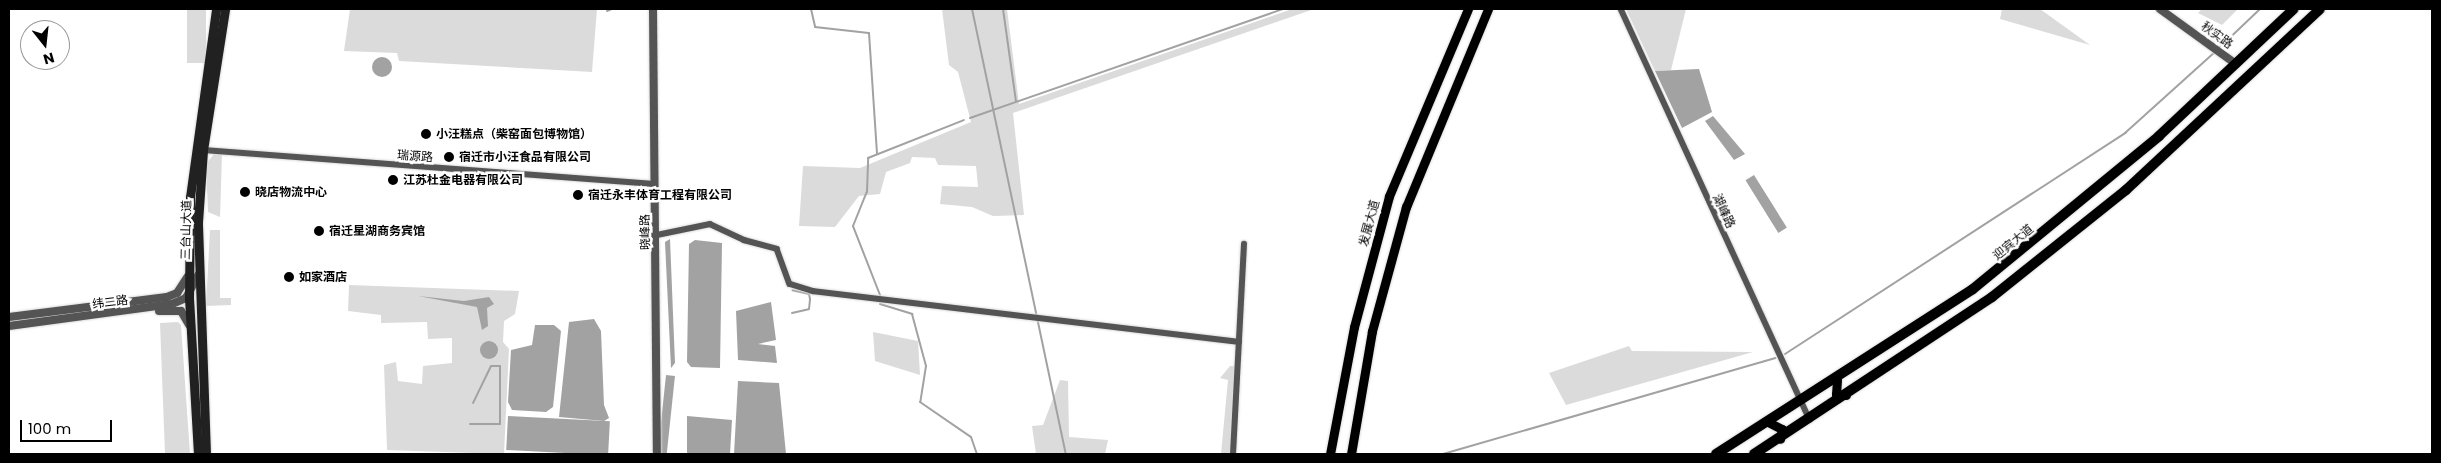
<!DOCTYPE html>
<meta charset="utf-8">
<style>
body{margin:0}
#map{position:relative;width:2441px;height:463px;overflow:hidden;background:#fff;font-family:Poppins,"Noto Sans SC",sans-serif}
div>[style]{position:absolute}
.green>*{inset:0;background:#dbdbdb;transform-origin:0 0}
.water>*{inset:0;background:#a2a2a2;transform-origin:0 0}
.round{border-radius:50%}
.stream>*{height:2px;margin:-1px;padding:0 1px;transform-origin:1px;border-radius:1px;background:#a2a2a2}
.roads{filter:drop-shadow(0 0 1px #dbdbdb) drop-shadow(0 0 1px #dbdbdb)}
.minor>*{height:5.5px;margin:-2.75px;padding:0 2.75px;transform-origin:2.75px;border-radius:2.75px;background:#545454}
.tertiary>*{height:8px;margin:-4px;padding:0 4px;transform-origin:4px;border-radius:4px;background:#545454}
.secondary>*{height:9px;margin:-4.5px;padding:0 4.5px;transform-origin:4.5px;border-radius:4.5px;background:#212121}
.primary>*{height:9px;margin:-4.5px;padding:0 4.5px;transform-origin:4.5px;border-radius:4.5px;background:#000}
.trunk>*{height:10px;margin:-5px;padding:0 5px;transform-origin:5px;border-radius:5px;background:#000}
.dots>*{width:14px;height:14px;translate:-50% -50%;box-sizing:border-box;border:2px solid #fff;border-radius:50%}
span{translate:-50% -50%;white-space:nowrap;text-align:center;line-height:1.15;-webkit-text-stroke:5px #fff;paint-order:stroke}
.street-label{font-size:12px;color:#000}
.poi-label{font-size:12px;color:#000;font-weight:700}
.left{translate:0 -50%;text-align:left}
.frame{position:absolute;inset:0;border:10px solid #000;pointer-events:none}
.north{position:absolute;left:20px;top:20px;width:50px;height:50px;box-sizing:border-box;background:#fff;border:1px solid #999;border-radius:50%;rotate:164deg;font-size:14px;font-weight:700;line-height:20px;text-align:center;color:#000}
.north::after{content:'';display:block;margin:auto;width:18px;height:22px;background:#000;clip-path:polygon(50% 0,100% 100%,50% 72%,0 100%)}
.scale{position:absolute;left:20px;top:420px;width:92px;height:22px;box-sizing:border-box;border:2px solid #000;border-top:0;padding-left:6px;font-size:15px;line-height:18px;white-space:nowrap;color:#000;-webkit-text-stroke:4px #fff;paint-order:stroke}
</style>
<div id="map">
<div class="green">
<i style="left:187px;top:9px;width:19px;height:54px"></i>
<i style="clip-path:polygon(350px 9px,597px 9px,592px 72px,399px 61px,397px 53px,344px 51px)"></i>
<i style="clip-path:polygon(942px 9px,1007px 9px,1019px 104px,1292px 9px,1314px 9px,1013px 113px,1024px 215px,993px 216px,972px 207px,940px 204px,942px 186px,978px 187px,976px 166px,938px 165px,935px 158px,912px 157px,910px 163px,886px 172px,880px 194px,859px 196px,835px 227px,799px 226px,803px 166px,860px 168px,971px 122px,958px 72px,949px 65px)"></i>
<i style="clip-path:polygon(1626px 9px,1686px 9px,1671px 70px,1655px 71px)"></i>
<i style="clip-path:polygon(2002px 9px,2040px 9px,2090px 45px,2000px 19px)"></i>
<i style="clip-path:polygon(2202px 9px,2238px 9px,2222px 25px,2198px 13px)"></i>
<i style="clip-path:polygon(214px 154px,222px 154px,220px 217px,208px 212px,206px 164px)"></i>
<i style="clip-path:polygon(210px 230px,220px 230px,220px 298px,231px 298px,231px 305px,206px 306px)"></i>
<i style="clip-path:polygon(349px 285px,519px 291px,515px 314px,504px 321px,503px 342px,509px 349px,504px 454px,387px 450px,384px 365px,396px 362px,398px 381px,422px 384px,423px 366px,452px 363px,452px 338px,428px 339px,427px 322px,381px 323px,381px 315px,348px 311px)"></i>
<i style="clip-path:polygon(178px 322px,181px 325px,190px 454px,165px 454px,160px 323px)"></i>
<i style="clip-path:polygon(873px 332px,918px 341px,920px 375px,875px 361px)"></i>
<i style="clip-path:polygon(1629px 346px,1632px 351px,1753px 352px,1566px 405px,1549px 373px)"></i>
<i style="clip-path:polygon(1230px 366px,1235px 366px,1231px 454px,1221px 454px,1228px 380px,1220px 378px)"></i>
<i style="clip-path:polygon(1060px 380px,1068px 381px,1069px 437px,1108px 440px,1105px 454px,1036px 454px,1032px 426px,1043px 425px)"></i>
</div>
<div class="water">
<i class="round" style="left:372px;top:57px;width:20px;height:20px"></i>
<i style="clip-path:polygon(1699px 69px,1712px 112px,1682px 128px,1655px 71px)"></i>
<i style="clip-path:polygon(1713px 116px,1745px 154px,1734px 160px,1705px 121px)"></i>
<i style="left:1754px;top:175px;width:62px;height:10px;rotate:58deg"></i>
<i style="clip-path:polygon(670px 239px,675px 363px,671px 368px,665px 242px)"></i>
<i style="clip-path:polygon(695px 240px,722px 243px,720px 368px,691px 367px,687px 362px,689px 244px)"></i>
<i style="clip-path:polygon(418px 296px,464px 301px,489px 297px,494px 304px,487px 308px,488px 326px,482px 330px,477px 307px)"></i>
<i style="clip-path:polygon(771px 302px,776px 340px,758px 344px,775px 346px,777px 363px,738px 360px,736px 311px)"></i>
<i style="clip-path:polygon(594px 319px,601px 331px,604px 405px,609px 418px,604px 421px,559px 417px,569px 322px)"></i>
<i style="clip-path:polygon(535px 325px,554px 325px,561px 331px,553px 407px,546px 412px,512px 410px,508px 402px,511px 350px,532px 345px)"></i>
<i class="round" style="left:480px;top:341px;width:18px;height:18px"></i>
<i style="left:666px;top:375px;width:9px;height:79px;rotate:6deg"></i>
<i style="clip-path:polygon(738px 381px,779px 383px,786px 454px,734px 454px)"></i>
<i style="left:508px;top:416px;width:102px;height:34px;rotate:3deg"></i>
<i style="clip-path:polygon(687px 416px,732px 420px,730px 454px,687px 454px)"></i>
</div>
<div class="stream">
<i style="left:811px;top:9px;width:18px;rotate:77deg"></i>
<i style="left:815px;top:27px;width:54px;rotate:6.3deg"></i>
<i style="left:869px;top:33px;width:121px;rotate:86.2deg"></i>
<i style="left:972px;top:9px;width:455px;rotate:78.1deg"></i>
<i style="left:1003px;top:9px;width:93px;rotate:82deg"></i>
<i style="left:607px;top:11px;width:5px;rotate:-22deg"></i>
<i style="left:2218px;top:49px;width:58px;rotate:-43.6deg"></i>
<i style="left:970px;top:118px;width:331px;rotate:-19.2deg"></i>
<i style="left:880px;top:295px;width:74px;rotate:-111.4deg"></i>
<i style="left:853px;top:226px;width:37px;rotate:-68deg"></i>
<i style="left:867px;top:192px;width:34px;rotate:-88deg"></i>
<i style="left:868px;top:158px;width:103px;rotate:-21.6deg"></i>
<i style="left:880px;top:304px;width:34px;rotate:17deg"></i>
<i style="left:912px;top:314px;width:54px;rotate:74.9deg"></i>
<i style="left:926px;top:366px;width:36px;rotate:99deg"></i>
<i style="left:920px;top:402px;width:62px;rotate:34.5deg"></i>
<i style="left:971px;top:437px;width:18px;rotate:71deg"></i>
<i style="left:792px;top:313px;width:17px;rotate:-13deg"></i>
<i style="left:809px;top:309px;width:10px;rotate:-84deg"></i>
<i style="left:810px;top:299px;width:5px;rotate:-101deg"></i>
<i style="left:809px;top:294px;width:17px;rotate:-167deg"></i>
<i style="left:1785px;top:354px;width:406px;rotate:-33deg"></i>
<i style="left:2125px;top:133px;width:121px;rotate:-42deg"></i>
<i style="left:470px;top:424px;width:30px"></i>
<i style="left:500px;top:424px;width:58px;rotate:-90deg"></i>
<i style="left:500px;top:366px;width:9px;rotate:180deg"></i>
<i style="left:491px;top:366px;width:41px;rotate:115.9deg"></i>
<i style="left:502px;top:454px;width:18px"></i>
<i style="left:1443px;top:454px;width:346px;rotate:-16.1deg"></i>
</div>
<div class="roads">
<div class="minor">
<i style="left:1621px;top:9px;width:452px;rotate:65.3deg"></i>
<i style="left:203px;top:150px;width:453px;rotate:4.3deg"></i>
<i style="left:657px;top:235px;width:54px;rotate:-11.7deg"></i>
<i style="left:710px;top:224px;width:38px;rotate:25deg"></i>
<i style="left:744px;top:240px;width:34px;rotate:15deg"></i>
<i style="left:777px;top:249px;width:37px;rotate:70deg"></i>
<i style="left:790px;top:284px;width:24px;rotate:17deg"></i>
<i style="left:813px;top:291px;width:429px;rotate:6.8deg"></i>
<i style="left:1233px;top:454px;width:210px;rotate:-87deg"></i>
</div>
<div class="tertiary">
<i style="left:653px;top:9px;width:445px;rotate:89.5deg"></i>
<i style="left:2160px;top:9px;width:94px;rotate:35.9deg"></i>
<i style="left:159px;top:311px;width:22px"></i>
<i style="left:181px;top:311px;width:16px;rotate:60deg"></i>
<i style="left:9px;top:317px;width:159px;rotate:-7.2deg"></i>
<i style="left:167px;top:297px;width:11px;rotate:-22deg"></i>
<i style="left:177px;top:293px;width:20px;rotate:-57deg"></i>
<i style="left:9px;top:326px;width:164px;rotate:-7.7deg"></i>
<i style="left:172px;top:304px;width:15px;rotate:-23deg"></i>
<i style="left:186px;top:298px;width:26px;rotate:-62deg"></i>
</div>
<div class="secondary">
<i style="left:198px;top:454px;width:155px;rotate:-93.3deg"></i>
<i style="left:189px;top:299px;width:102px;rotate:-89.4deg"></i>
<i style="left:190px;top:197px;width:190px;rotate:-82.1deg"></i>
<i style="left:206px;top:454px;width:232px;rotate:-92deg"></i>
<i style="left:198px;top:222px;width:72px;rotate:-86deg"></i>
<i style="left:203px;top:150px;width:143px;rotate:-81.1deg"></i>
</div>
<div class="primary">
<i style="left:1837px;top:380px;width:14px;rotate:94deg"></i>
<i style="left:1836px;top:394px;width:10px;rotate:6deg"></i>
<i style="left:1768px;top:422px;width:16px;rotate:27deg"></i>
<i style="left:1782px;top:429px;width:10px;rotate:101deg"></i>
<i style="left:1330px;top:454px;width:129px;rotate:-79.3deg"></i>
<i style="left:1354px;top:327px;width:136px;rotate:-75deg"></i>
<i style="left:1389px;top:196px;width:203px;rotate:-67.1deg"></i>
<i style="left:1351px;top:454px;width:125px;rotate:-80.3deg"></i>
<i style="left:1372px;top:331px;width:129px;rotate:-74.7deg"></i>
<i style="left:1406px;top:207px;width:214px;rotate:-67.5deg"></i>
</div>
<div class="trunk">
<i style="left:1716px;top:454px;width:305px;rotate:-32.7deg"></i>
<i style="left:1973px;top:289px;width:241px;rotate:-39.4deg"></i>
<i style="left:2159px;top:136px;width:185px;rotate:-43.3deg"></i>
<i style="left:1754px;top:454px;width:285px;rotate:-33.4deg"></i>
<i style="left:1992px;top:297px;width:171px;rotate:-38.6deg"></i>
<i style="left:2126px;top:190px;width:265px;rotate:-43deg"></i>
</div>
</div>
<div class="dots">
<i style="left:426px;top:134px;background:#000"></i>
<i style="left:449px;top:157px;background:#000"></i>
<i style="left:393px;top:180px;background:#000"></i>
<i style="left:245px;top:192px;background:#000"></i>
<i style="left:578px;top:195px;background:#000"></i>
<i style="left:319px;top:231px;background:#000"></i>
<i style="left:289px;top:277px;background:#000"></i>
</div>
<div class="street-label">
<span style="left:2217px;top:35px;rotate:36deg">秋实路</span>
<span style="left:415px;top:156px;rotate:4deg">瑞源路</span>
<span style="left:1724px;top:211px;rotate:65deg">湖峰路</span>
<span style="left:1369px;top:223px;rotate:-75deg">发展大道</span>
<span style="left:186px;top:230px;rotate:-89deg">三台山大道</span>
<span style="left:645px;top:232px;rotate:-91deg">晓峰路</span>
<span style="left:2013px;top:242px;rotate:-39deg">迎宾大道</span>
<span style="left:110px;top:302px;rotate:-7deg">纬二路</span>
</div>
<div class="poi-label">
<span class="left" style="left:436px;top:134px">小汪糕点（柴窑面包博物馆）</span>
<span class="left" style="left:459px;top:157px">宿迁市小汪食品有限公司</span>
<span class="left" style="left:403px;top:180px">江苏杜金电器有限公司</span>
<span class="left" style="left:255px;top:192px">晓店物流中心</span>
<span class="left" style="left:588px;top:195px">宿迁永丰体育工程有限公司</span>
<span class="left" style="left:329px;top:231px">宿迁星湖商务宾馆</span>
<span class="left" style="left:299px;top:277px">如家酒店</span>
</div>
<div class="frame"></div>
<div class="north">N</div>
<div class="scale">100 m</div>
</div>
